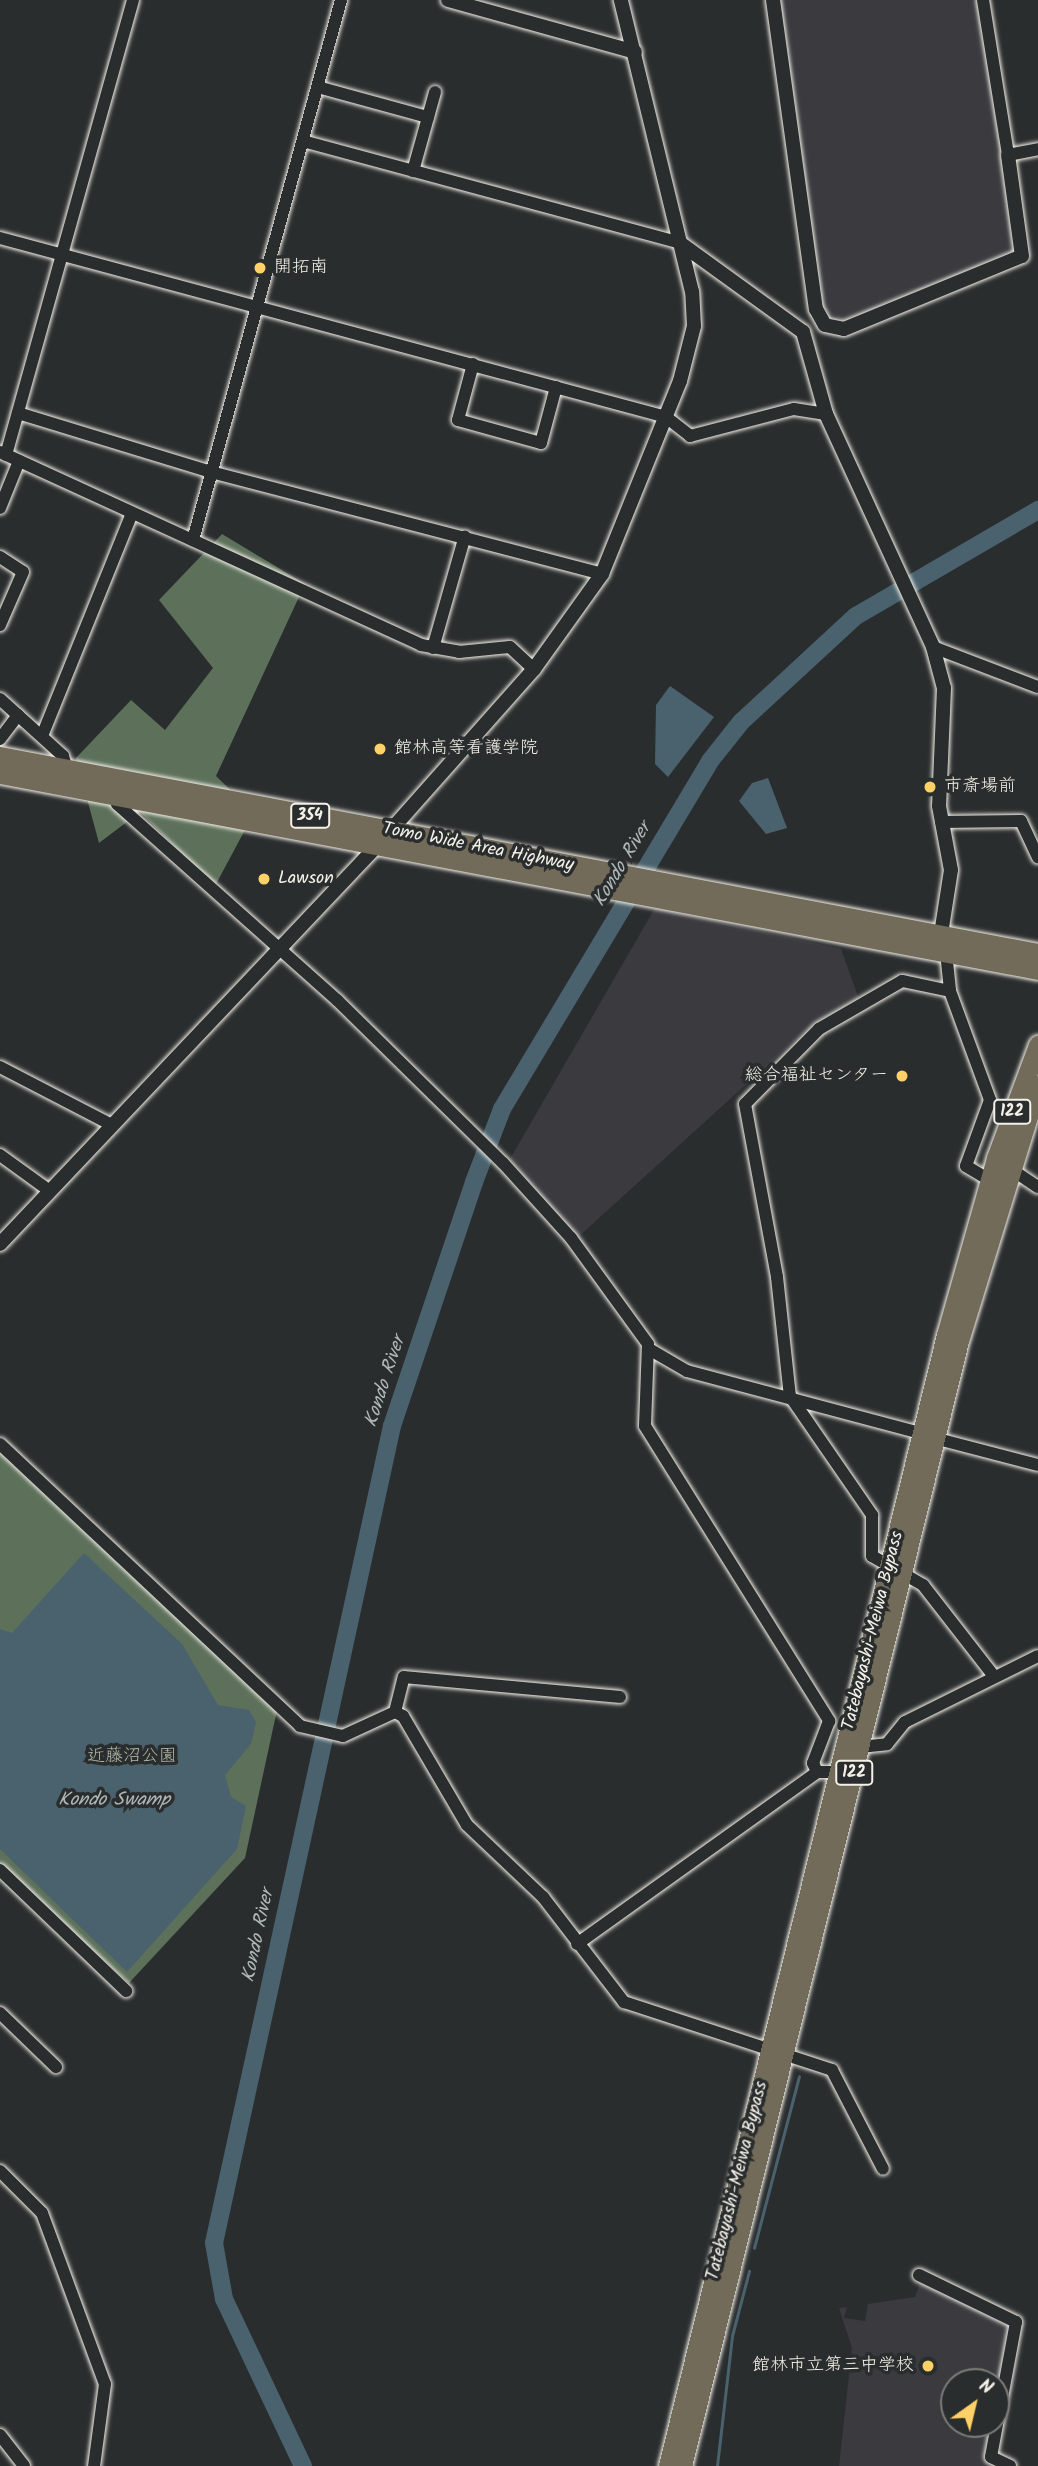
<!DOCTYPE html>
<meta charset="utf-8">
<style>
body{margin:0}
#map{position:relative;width:1038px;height:2466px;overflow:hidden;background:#2a2d2e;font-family:Kalam,"Klee One",sans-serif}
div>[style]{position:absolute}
.built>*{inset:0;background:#3a3a3f}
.green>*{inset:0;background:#5c705a}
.water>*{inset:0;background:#4a626e}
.stream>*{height:2.5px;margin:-1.25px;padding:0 1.25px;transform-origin:1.25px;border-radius:1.25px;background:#4a626e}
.river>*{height:18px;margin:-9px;padding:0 9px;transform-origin:9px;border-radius:9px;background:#4a626e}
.roads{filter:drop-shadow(0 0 2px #f4f1e8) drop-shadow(0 0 2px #f4f1e8)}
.minor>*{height:12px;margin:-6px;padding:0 6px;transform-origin:6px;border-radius:6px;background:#2a2d2e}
.tertiary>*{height:14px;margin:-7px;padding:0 7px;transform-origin:7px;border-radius:7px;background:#2a2d2e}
.trunk>*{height:19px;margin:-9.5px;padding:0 9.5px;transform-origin:9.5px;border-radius:9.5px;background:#736b5a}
.dots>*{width:19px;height:19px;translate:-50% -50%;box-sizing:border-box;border:4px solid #2a2d2e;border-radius:50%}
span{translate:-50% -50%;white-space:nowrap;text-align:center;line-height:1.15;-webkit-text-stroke:7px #2a2d2e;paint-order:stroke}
.shield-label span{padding:2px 5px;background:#2a2d2e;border:2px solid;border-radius:5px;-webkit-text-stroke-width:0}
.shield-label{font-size:16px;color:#f4f1e8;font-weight:700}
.poi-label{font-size:18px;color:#f4f1e8}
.left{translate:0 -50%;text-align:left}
.right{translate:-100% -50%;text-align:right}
.street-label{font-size:18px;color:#f4f1e8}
.park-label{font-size:18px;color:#b0b7a8}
.water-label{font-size:19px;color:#b0b8b7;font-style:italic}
.north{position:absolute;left:940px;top:2368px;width:70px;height:70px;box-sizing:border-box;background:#2a2d2e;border:2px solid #7b7b78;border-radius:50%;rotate:34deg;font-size:19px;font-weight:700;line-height:28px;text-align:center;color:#f4f1e8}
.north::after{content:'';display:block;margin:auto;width:24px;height:32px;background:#ffd166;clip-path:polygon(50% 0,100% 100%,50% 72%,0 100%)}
</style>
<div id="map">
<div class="built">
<i style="clip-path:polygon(778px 0,977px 0,1017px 250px,1012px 258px,852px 323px,828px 313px,821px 303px)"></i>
<i style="clip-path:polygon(655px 908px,841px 949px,859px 999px,814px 1023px,577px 1238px,510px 1159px)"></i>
<i style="clip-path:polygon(921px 2281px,1012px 2321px,996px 2415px,996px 2382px,954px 2382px,954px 2424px,994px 2424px,999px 2466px,839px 2466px,852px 2348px,839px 2308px,847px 2307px,844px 2318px,865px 2321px,868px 2304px,915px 2297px)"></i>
</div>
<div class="green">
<i style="clip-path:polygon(222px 534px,305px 584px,216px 776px,254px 813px,215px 886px,140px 812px,99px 843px,76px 758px,131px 700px,165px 730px,213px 668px,159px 600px)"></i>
<i style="clip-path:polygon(0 1452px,277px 1710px,245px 1858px,129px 1983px,0 1867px)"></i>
</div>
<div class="water">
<i style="clip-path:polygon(670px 686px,714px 717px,668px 777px,655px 764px,656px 705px)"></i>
<i style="clip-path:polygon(768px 778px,787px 828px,766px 834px,739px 801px,752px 783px)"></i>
<i style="clip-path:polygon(84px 1553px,182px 1644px,218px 1705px,249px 1710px,256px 1722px,251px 1744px,225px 1775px,231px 1797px,246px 1806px,237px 1849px,127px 1972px,0 1849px,0 1629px,12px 1633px)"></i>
</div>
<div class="stream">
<i style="left:754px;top:2248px;width:177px;rotate:-75.3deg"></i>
<i style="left:717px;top:2466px;width:131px;rotate:-83.4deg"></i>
<i style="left:732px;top:2336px;width:67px;rotate:-75.3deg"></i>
</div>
<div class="river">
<i style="left:303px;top:2466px;width:185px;rotate:-115.3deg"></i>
<i style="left:224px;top:2299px;width:57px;rotate:-100.1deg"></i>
<i style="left:214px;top:2243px;width:836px;rotate:-77.71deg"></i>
<i style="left:392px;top:1426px;width:257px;rotate:-71.4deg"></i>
<i style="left:474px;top:1182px;width:78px;rotate:-69deg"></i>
<i style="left:502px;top:1109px;width:405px;rotate:-59.1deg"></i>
<i style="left:710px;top:761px;width:50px;rotate:-51.5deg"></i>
<i style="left:741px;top:722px;width:156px;rotate:-42.7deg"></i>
<i style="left:856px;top:616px;width:211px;rotate:-30.2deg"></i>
</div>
<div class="roads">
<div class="minor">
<i style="left:983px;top:0;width:157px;rotate:80.8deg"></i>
<i style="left:1008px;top:155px;width:31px;rotate:-11deg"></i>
<i style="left:318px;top:87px;width:114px;rotate:15.3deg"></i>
<i style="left:303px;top:141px;width:391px;rotate:15.1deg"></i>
<i style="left:413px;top:171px;width:82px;rotate:-74.4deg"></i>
<i style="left:0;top:238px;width:690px;rotate:15.04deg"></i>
<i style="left:666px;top:417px;width:31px;rotate:38deg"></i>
<i style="left:690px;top:436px;width:107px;rotate:-14.6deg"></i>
<i style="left:794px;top:409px;width:32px;rotate:9deg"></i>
<i style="left:473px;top:364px;width:58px;rotate:105deg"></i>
<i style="left:458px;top:420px;width:86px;rotate:15.5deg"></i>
<i style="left:541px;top:443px;width:58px;rotate:-75deg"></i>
<i style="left:18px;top:413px;width:202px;rotate:17deg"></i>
<i style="left:211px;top:472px;width:404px;rotate:14.6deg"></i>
<i style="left:0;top:452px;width:463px;rotate:24.6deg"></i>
<i style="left:421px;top:645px;width:39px;rotate:10deg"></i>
<i style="left:459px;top:652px;width:51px;rotate:-5.6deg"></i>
<i style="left:510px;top:647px;width:33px;rotate:43deg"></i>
<i style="left:6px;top:455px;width:472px;rotate:-74.4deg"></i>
<i style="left:0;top:508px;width:51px;rotate:-68deg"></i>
<i style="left:193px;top:540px;width:560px;rotate:-74.67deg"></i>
<i style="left:0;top:557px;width:27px;rotate:33deg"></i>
<i style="left:23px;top:572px;width:58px;rotate:113.5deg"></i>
<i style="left:933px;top:647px;width:112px;rotate:20.9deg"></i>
<i style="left:433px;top:648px;width:116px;rotate:-74.1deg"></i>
<i style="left:0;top:699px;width:85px;rotate:42.1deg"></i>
<i style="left:63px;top:756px;width:15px;rotate:74deg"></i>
<i style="left:42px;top:736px;width:240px;rotate:-68deg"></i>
<i style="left:0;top:739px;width:30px;rotate:-53deg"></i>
<i style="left:115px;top:795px;width:9px;rotate:77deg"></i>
<i style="left:117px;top:804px;width:295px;rotate:41.7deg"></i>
<i style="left:337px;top:1000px;width:233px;rotate:44.5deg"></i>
<i style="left:503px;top:1163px;width:101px;rotate:47.8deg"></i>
<i style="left:571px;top:1238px;width:131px;rotate:54deg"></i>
<i style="left:648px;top:1344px;width:82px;rotate:92.1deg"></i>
<i style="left:645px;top:1426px;width:348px;rotate:58deg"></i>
<i style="left:829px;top:1721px;width:45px;rotate:110.9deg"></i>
<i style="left:813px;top:1763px;width:10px;rotate:66deg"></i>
<i style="left:941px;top:822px;width:80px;rotate:-0.7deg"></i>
<i style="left:1021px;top:821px;width:40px;rotate:65deg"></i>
<i style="left:946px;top:952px;width:39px;rotate:84deg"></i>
<i style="left:950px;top:991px;width:116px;rotate:69.8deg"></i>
<i style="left:990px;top:1100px;width:70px;rotate:110deg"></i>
<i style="left:966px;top:1166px;width:27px;rotate:31deg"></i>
<i style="left:950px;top:991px;width:49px;rotate:-168.2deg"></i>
<i style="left:902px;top:981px;width:96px;rotate:150deg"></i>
<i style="left:819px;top:1029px;width:105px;rotate:134.6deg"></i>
<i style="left:745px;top:1104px;width:176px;rotate:79.5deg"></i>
<i style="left:777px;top:1277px;width:120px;rotate:83.8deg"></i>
<i style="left:790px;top:1396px;width:145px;rotate:55.4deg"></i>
<i style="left:872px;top:1515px;width:41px;rotate:90deg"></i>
<i style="left:872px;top:1556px;width:59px;rotate:29.6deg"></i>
<i style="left:923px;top:1585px;width:114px;rotate:52.1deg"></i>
<i style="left:0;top:1067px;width:126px;rotate:27.4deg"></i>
<i style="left:0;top:1155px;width:62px;rotate:35.8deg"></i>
<i style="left:1008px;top:1167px;width:36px;rotate:34deg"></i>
<i style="left:649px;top:1349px;width:44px;rotate:30.1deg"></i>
<i style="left:687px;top:1371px;width:245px;rotate:14.9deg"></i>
<i style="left:938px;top:1439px;width:103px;rotate:14.6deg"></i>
<i style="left:0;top:1444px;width:412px;rotate:43.2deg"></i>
<i style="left:300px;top:1726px;width:44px;rotate:13.1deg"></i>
<i style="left:343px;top:1736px;width:57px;rotate:-24.8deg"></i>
<i style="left:395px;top:1712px;width:9px;rotate:27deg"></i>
<i style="left:403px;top:1716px;width:126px;rotate:59.6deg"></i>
<i style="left:467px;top:1825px;width:105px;rotate:43.5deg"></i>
<i style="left:543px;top:1897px;width:133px;rotate:52.4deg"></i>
<i style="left:624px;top:2002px;width:219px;rotate:18.1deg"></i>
<i style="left:832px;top:2070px;width:111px;rotate:62.7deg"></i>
<i style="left:395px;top:1712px;width:36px;rotate:-76deg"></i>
<i style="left:404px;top:1677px;width:217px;rotate:5.3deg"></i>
<i style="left:860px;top:1747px;width:27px;rotate:-6deg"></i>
<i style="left:887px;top:1744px;width:28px;rotate:-51deg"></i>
<i style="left:905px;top:1722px;width:148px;rotate:-26.4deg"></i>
<i style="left:0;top:1870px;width:175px;rotate:43.8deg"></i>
<i style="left:577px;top:1944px;width:295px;rotate:-35.6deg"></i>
<i style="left:817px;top:1772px;width:23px"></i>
<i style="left:0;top:2013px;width:78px;rotate:44deg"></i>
<i style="left:0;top:2171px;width:59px;rotate:45deg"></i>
<i style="left:42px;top:2213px;width:182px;rotate:69.8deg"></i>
<i style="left:105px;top:2384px;width:83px;rotate:97.6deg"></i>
<i style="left:919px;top:2275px;width:108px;rotate:25.9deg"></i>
<i style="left:1016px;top:2322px;width:137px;rotate:100.5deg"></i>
<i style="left:991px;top:2457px;width:21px;rotate:25deg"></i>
<i style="left:0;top:2435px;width:39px;rotate:52deg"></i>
</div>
<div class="tertiary">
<i style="left:448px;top:0;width:194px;rotate:15.5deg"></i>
<i style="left:773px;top:0;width:312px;rotate:82.1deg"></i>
<i style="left:816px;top:309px;width:18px;rotate:61deg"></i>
<i style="left:825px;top:325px;width:19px;rotate:12deg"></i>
<i style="left:844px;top:329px;width:192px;rotate:-22.3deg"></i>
<i style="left:1022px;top:256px;width:102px;rotate:-97.9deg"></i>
<i style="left:680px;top:243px;width:152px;rotate:35.9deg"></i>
<i style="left:803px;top:332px;width:85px;rotate:74.3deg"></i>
<i style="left:826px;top:414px;width:256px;rotate:65.3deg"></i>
<i style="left:933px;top:647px;width:42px;rotate:75deg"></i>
<i style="left:944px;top:688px;width:118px;rotate:92.4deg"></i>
<i style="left:939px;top:806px;width:65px;rotate:79.4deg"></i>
<i style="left:951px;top:870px;width:65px;rotate:98.9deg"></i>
<i style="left:0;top:1244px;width:545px;rotate:-46.56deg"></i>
<i style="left:375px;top:848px;width:239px;rotate:-48.4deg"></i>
<i style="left:534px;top:669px;width:117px;rotate:-54.4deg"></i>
<i style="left:602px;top:574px;width:208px;rotate:-68deg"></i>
<i style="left:680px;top:381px;width:57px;rotate:-75.7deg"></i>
<i style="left:694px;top:326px;width:34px;rotate:-93deg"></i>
<i style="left:692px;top:292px;width:301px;rotate:-103.7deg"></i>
</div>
<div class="trunk">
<i style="left:0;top:756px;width:1057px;rotate:10.75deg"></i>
<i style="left:0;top:774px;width:1056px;rotate:10.69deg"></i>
<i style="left:668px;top:2466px;width:1165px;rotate:-76.19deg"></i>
<i style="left:946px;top:1335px;width:184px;rotate:-74.2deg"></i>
<i style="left:996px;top:1158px;width:121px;rotate:-69.6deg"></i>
<i style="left:682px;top:2466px;width:1159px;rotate:-76.17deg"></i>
<i style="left:959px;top:1341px;width:268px;rotate:-72.9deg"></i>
</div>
</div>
<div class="dots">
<i style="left:260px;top:268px;background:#ffd166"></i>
<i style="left:380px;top:749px;background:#ffd166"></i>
<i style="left:930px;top:787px;background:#ffd166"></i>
<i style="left:264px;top:879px;background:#ffd166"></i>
<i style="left:902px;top:1076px;background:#ffd166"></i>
<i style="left:928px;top:2366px;background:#ffd166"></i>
</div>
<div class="shield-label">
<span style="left:310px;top:816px">354</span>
<span style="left:1012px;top:1112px">122</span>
<span style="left:854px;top:1773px">122</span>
</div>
<div class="poi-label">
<span class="left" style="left:274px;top:268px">開拓南</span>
<span class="left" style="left:394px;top:749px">館林高等看護学院</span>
<span class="left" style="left:944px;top:787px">市斎場前</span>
<span class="left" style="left:278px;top:879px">Lawson</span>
<span class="right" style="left:888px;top:1076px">総合福祉センター</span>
<span class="right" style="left:914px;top:2366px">館林市立第三中学校</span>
</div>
<div class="street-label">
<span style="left:478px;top:848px;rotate:11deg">Tomo Wide Area Highway</span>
<span style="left:874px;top:1631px;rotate:-76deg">Tatebayashi-Meiwa Bypass</span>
<span style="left:738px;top:2181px;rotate:-76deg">Tatebayashi-Meiwa Bypass</span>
</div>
<div class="park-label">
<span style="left:132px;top:1757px">近藤沼公園</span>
</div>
<div class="water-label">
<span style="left:623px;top:865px;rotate:-59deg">Kondo River</span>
<span style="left:386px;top:1382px;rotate:-72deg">Kondo River</span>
<span style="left:114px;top:1801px">Kondo Swamp</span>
<span style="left:259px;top:1936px;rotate:-78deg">Kondo River</span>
</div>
<div class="north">N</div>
</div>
